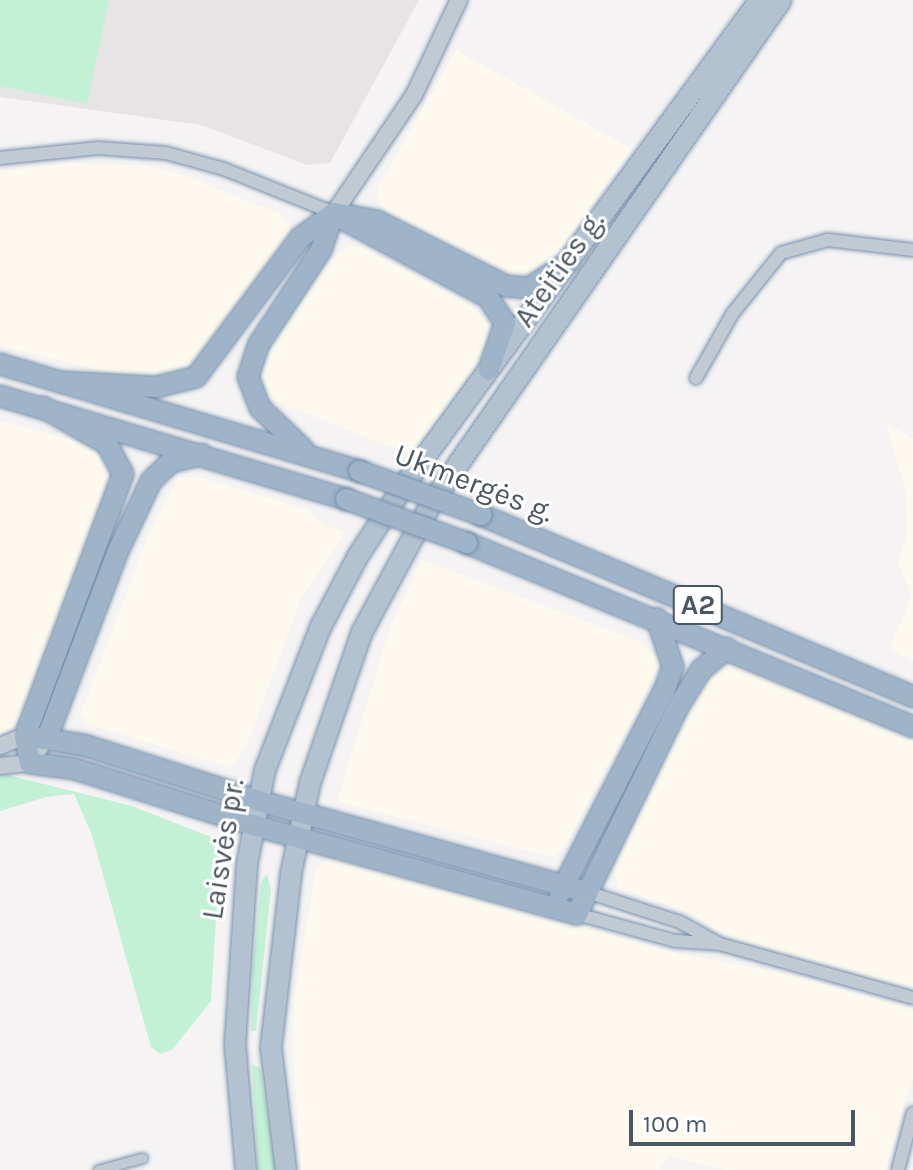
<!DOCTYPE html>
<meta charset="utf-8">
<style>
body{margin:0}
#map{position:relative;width:913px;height:1170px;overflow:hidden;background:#f5f3f3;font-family:Karla,sans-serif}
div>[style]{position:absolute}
.commercial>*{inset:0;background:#fdf9ef}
.education>*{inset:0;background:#e6e4e5}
.green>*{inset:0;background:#c3f1d5}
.roads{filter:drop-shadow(0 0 2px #7690ad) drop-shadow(0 0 2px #7690ad)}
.pedestrian>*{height:9px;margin:-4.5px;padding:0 4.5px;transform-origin:4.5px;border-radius:4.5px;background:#c1cad2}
.minor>*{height:12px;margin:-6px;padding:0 6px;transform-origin:6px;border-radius:6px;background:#c1cad2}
.tertiary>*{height:16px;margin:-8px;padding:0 8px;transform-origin:8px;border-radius:8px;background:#c1cad2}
.primary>*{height:20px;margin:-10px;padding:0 10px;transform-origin:10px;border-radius:10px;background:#b3c2d1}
.trunk>*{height:20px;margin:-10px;padding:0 10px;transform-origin:10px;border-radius:10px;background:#9fb4c9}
.bridges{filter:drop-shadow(0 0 2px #7690ad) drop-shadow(0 0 2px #7690ad)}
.trunk-bridge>*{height:20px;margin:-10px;padding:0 10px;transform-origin:10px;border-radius:10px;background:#9fb4c9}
span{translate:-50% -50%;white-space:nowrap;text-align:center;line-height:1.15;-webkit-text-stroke:6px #fff;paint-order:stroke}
.shield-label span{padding:2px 6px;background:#fff;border:2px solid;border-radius:6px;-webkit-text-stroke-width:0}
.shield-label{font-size:28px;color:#4a5661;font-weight:700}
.street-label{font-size:30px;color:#4a5661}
.scale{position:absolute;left:629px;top:1110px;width:226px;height:36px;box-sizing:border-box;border:4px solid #4a5661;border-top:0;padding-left:10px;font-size:24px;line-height:28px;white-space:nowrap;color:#4a5661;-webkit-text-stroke:6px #fff;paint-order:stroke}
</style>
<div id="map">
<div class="commercial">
<i style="clip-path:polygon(456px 50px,632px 149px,545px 270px,526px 281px,511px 281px,386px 214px,378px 201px,378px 188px)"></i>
<i style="clip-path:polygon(66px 163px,148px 166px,183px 175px,280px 214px,291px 227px,290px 236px,192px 368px,143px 380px,0 346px,0 171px)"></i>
<i style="clip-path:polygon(348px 246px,364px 248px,419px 277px,474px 307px,488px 325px,486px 351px,411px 455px,266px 397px,262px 373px,273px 345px,330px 259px)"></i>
<i style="clip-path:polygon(0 421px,91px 445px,107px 456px,113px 476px,23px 717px,0 737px)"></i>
<i style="clip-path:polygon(886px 423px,913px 439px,913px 661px,889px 649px,912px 595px,898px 564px,907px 535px,906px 492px)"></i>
<i style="clip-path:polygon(178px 477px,203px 478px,309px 510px,323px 525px,345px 532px,301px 599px,246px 747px,231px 768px,88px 724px,80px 715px,149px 534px)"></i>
<i style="clip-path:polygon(422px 560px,641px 642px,657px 657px,658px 665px,638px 709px,563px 850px,553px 857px,342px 803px,338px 798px,391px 625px)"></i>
<i style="clip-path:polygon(720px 663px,734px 664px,913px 740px,913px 989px,734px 941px,688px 912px,620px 889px,614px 874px,617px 860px,709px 670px)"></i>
<i style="clip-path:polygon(330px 856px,677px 953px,792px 975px,913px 1009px,913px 1076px,886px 1170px,725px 1170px,668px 1156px,659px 1170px,301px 1170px,292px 1037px,295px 993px,316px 869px)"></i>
</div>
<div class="education">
<i style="clip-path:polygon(0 0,419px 0,330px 163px,307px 165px,201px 125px,0 97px)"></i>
</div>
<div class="green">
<i style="clip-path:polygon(0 0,109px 0,87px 104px,0 86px)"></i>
<i style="clip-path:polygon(0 773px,132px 806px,216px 839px,220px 851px,211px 1001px,172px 1050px,160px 1054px,151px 1047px,92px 835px,74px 794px,46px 797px,0 811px)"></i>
<i style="clip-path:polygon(267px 874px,271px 890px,256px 1031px,251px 1031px,253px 965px,261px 882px)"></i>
<i style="clip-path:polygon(252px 1064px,260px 1068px,276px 1170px,258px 1170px)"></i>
</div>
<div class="roads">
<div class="pedestrian">
<i style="left:98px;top:1170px;width:46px;rotate:-15.3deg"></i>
</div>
<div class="minor">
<i style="left:0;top:158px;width:99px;rotate:-5.8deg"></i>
<i style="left:98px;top:148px;width:68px;rotate:4.2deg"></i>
<i style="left:166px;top:153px;width:60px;rotate:15.4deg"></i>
<i style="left:224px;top:169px;width:118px;rotate:21.8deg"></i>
<i style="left:696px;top:378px;width:75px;rotate:-60.4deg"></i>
<i style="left:733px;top:313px;width:77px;rotate:-51.3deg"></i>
<i style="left:781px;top:253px;width:49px;rotate:-15.5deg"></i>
<i style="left:828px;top:240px;width:86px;rotate:6.7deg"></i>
<i style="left:587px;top:892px;width:98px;rotate:17.9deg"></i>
<i style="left:680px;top:922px;width:46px;rotate:28.8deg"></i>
<i style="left:720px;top:944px;width:200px;rotate:15.6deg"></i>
<i style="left:577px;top:914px;width:103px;rotate:15.3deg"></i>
<i style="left:676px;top:941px;width:44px;rotate:3.9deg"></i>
<i style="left:898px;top:1170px;width:59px;rotate:-75.3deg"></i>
</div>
<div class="tertiary">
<i style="left:334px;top:213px;width:143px;rotate:-55.9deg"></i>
<i style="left:414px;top:95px;width:105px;rotate:-64.7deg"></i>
<i style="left:0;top:746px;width:27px;rotate:-22deg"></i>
<i style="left:0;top:766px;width:30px;rotate:-6deg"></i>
<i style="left:30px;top:763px;width:33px;rotate:-57deg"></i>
</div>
<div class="primary">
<i style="left:246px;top:1170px;width:125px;rotate:-95deg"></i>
<i style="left:235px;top:1045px;width:181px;rotate:-86.2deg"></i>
<i style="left:247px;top:864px;width:96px;rotate:-79.2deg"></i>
<i style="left:265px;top:770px;width:152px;rotate:-68.8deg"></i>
<i style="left:320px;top:628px;width:81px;rotate:-62.2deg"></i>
<i style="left:358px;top:556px;width:86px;rotate:-56.9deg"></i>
<i style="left:405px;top:484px;width:600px;rotate:-53.74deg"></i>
<i style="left:286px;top:1170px;width:124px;rotate:-97deg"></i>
<i style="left:271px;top:1047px;width:175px;rotate:-83.4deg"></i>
<i style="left:291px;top:873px;width:92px;rotate:-78.1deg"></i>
<i style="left:310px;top:783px;width:160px;rotate:-71deg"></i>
<i style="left:362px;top:632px;width:148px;rotate:-61.7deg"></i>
<i style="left:432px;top:502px;width:611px;rotate:-55.19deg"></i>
</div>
<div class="trunk">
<i style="left:341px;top:218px;width:167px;rotate:28.3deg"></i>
<i style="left:488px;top:297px;width:31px;rotate:57deg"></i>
<i style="left:505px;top:323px;width:49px;rotate:109.2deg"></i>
<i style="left:0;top:364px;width:375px;rotate:16.6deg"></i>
<i style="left:60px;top:382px;width:96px;rotate:3deg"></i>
<i style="left:156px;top:387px;width:41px;rotate:-14deg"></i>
<i style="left:196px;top:377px;width:174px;rotate:-53.2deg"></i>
<i style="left:300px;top:238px;width:42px;rotate:-36.3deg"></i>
<i style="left:334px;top:213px;width:44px;rotate:10.5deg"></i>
<i style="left:377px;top:221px;width:144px;rotate:26.7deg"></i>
<i style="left:506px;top:286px;width:23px;rotate:5deg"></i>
<i style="left:529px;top:288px;width:48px;rotate:-33deg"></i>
<i style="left:0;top:396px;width:361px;rotate:16.6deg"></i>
<i style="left:43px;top:407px;width:74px;rotate:30deg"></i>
<i style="left:107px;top:444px;width:34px;rotate:62deg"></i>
<i style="left:123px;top:474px;width:280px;rotate:110.5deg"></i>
<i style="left:25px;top:736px;width:27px;rotate:80deg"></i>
<i style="left:30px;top:763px;width:45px;rotate:7.6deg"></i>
<i style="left:75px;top:769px;width:187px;rotate:17.5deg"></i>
<i style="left:253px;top:825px;width:336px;rotate:15.4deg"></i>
<i style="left:577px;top:914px;width:230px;rotate:-64deg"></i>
<i style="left:678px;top:707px;width:44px;rotate:-58.1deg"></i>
<i style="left:701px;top:670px;width:34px;rotate:-40deg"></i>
<i style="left:303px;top:449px;width:59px;rotate:-136.4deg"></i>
<i style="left:260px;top:408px;width:33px;rotate:-111deg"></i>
<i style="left:248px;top:377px;width:35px;rotate:-72deg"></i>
<i style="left:259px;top:344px;width:113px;rotate:-56.6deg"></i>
<i style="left:321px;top:250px;width:39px;rotate:-71deg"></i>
<i style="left:481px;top:515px;width:469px;rotate:22.8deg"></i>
<i style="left:467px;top:543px;width:482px;rotate:22.4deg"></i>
<i style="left:48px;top:735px;width:195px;rotate:-69.2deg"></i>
<i style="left:117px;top:553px;width:80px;rotate:-64.7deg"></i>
<i style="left:151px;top:481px;width:28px;rotate:-44deg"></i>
<i style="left:171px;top:462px;width:32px;rotate:-14deg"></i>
<i style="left:25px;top:736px;width:60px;rotate:8.7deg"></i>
<i style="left:84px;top:745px;width:184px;rotate:17.7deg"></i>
<i style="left:259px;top:801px;width:340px;rotate:15.5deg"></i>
<i style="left:560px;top:893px;width:229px;rotate:-62.8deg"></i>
<i style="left:665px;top:689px;width:23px;rotate:-70deg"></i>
<i style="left:673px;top:667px;width:51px;rotate:-108.4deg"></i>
</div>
</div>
<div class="bridges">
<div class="trunk-bridge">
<i style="left:359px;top:471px;width:130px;rotate:19.8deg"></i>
<i style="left:346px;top:499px;width:129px;rotate:20deg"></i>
</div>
</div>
<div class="shield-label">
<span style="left:698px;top:605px">A2</span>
</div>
<div class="street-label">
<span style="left:559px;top:269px;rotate:-55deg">Ateities g.</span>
<span style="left:474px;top:483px;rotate:21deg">Ukmergės g.</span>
<span style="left:223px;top:849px;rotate:-81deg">Laisvės pr.</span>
</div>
<div class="scale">100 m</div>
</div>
